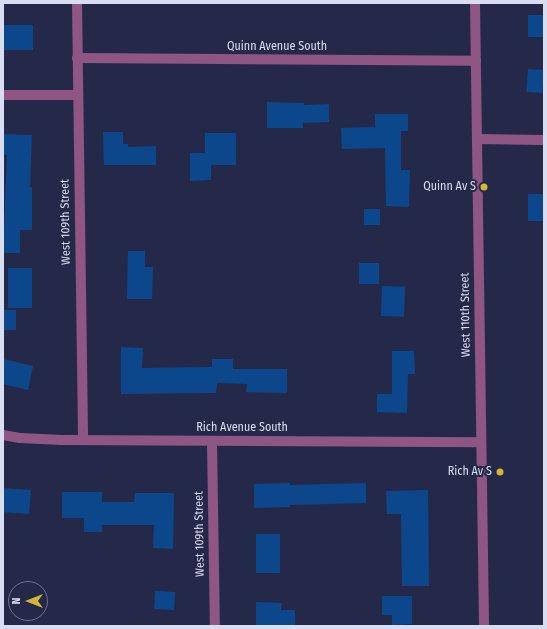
<!DOCTYPE html>
<style>
body{margin:0}
#map{position:relative;width:547px;height:629px;overflow:hidden;background:#252949;font-family:"Fira Sans Condensed",sans-serif}
div>[style]{position:absolute}
.building>*{inset:0;background:#0d478b;transform-origin:0 0}
.minor>*{height:10px;margin:-5px;padding:0 5px;transform-origin:5px;border-radius:5px;background:#905683}
.dots>*{width:11px;height:11px;translate:-50% -50%;box-sizing:border-box;border:2px solid #252949;border-radius:50%}
span{translate:-50% -50%;white-space:nowrap;text-align:center;line-height:1.15;-webkit-text-stroke:4px #252949;paint-order:stroke}
.street-label{font-size:12px;color:#d9ddf2}
.poi-label{font-size:12px;color:#d9ddf2}
.right{translate:-100% -50%;text-align:right}
.frame{position:absolute;inset:0;border:4px solid #d9ddf2;pointer-events:none}
.north{position:absolute;left:8px;top:581px;width:40px;height:40px;box-sizing:border-box;background:#252949;border:1px solid #6d718d;border-radius:50%;rotate:270deg;font-size:11px;font-weight:700;line-height:16px;text-align:center;color:#d9ddf2}
.north::after{content:'';display:block;margin:auto;width:14px;height:18px;background:#d3b635;clip-path:polygon(50% 0,100% 100%,50% 72%,0 100%)}
</style>
<div id="map">
<div class="building">
<i style="left:528px;top:15px;width:16px;height:22px"></i>
<i style="left:33px;top:25px;width:25px;height:30px;rotate:90deg"></i>
<i style="left:528px;top:69px;width:16px;height:23px;rotate:4deg"></i>
<i style="clip-path:polygon(267px 102px,304px 103px,304px 105px,329px 104px,329px 122px,303px 123px,303px 128px,267px 128px)"></i>
<i style="clip-path:polygon(375px 114px,408px 114px,408px 131px,401px 131px,401px 170px,410px 170px,409px 207px,386px 206px,385px 148px,342px 149px,341px 128px,375px 127px)"></i>
<i style="clip-path:polygon(103px 132px,123px 132px,123px 144px,128px 144px,128px 147px,156px 146px,156px 165px,104px 165px)"></i>
<i style="clip-path:polygon(205px 133px,236px 133px,236px 165px,211px 165px,211px 180px,190px 181px,190px 153px,205px 153px)"></i>
<i style="clip-path:polygon(3px 134px,32px 135px,30px 187px,32px 187px,32px 230px,20px 230px,20px 253px,3px 253px,7px 155px,3px 154px)"></i>
<i style="left:544px;top:194px;width:27px;height:16px;rotate:90deg"></i>
<i style="left:364px;top:209px;width:16px;height:16px"></i>
<i style="clip-path:polygon(128px 251px,145px 251px,145px 267px,153px 267px,152px 299px,127px 299px)"></i>
<i style="left:359px;top:263px;width:20px;height:21px"></i>
<i style="left:8px;top:268px;width:24px;height:40px"></i>
<i style="left:382px;top:286px;width:23px;height:30px;rotate:2deg"></i>
<i style="left:3px;top:310px;width:13px;height:20px"></i>
<i style="clip-path:polygon(121px 347px,143px 348px,142px 368px,212px 367px,212px 359px,233px 359px,233px 369px,287px 369px,287px 393px,246px 392px,247px 384px,217px 383px,216px 393px,121px 394px)"></i>
<i style="clip-path:polygon(392px 351px,414px 351px,415px 374px,408px 374px,407px 413px,377px 412px,377px 394px,392px 394px)"></i>
<i style="clip-path:polygon(3px 359px,33px 366px,28px 390px,3px 384px)"></i>
<i style="clip-path:polygon(290px 483px,290px 485px,366px 483px,366px 503px,290px 505px,290px 507px,254px 508px,254px 484px)"></i>
<i style="left:3px;top:488px;width:28px;height:24px;rotate:4deg"></i>
<i style="clip-path:polygon(428px 490px,429px 586px,402px 586px,401px 514px,387px 514px,386px 491px)"></i>
<i style="clip-path:polygon(62px 492px,102px 492px,102px 502px,134px 502px,135px 493px,174px 493px,173px 549px,153px 548px,154px 525px,102px 525px,102px 532px,84px 532px,84px 518px,62px 518px)"></i>
<i style="left:256px;top:534px;width:24px;height:39px"></i>
<i style="left:155px;top:591px;width:20px;height:18px;rotate:3deg"></i>
<i style="clip-path:polygon(382px 596px,412px 596px,412px 624px,392px 625px,392px 615px,382px 615px)"></i>
<i style="clip-path:polygon(256px 602px,282px 603px,281px 610px,295px 610px,295px 626px,256px 626px)"></i>
</div>
<div class="minor">
<i style="left:77px;top:3px;width:437px;rotate:89.2deg"></i>
<i style="left:475px;top:3px;width:623px;rotate:89.17deg"></i>
<i style="left:77px;top:58px;width:399px;rotate:0.4deg"></i>
<i style="left:3px;top:95px;width:74px"></i>
<i style="left:477px;top:139px;width:67px;rotate:0.9deg"></i>
<i style="left:3px;top:435px;width:17px;rotate:10deg"></i>
<i style="left:20px;top:438px;width:42px;rotate:2.7deg"></i>
<i style="left:62px;top:440px;width:419px;rotate:0.3deg"></i>
<i style="left:212px;top:442px;width:184px;rotate:89.1deg"></i>
</div>
<div class="dots">
<i style="left:484px;top:187px;background:#d3b635"></i>
<i style="left:500px;top:472px;background:#d3b635"></i>
</div>
<div class="street-label">
<span style="left:277px;top:47px">Quinn Avenue South</span>
<span style="left:66px;top:222px;rotate:-91deg">West 109th Street</span>
<span style="left:466px;top:315px;rotate:-91deg">West 110th Street</span>
<span style="left:242px;top:428px">Rich Avenue South</span>
<span style="left:200px;top:534px;rotate:-91deg">West 109th Street</span>
</div>
<div class="poi-label">
<span class="right" style="left:476px;top:187px">Quinn Av S</span>
<span class="right" style="left:492px;top:472px">Rich Av S</span>
</div>
<div class="frame"></div>
<div class="north">N</div>
</div>
